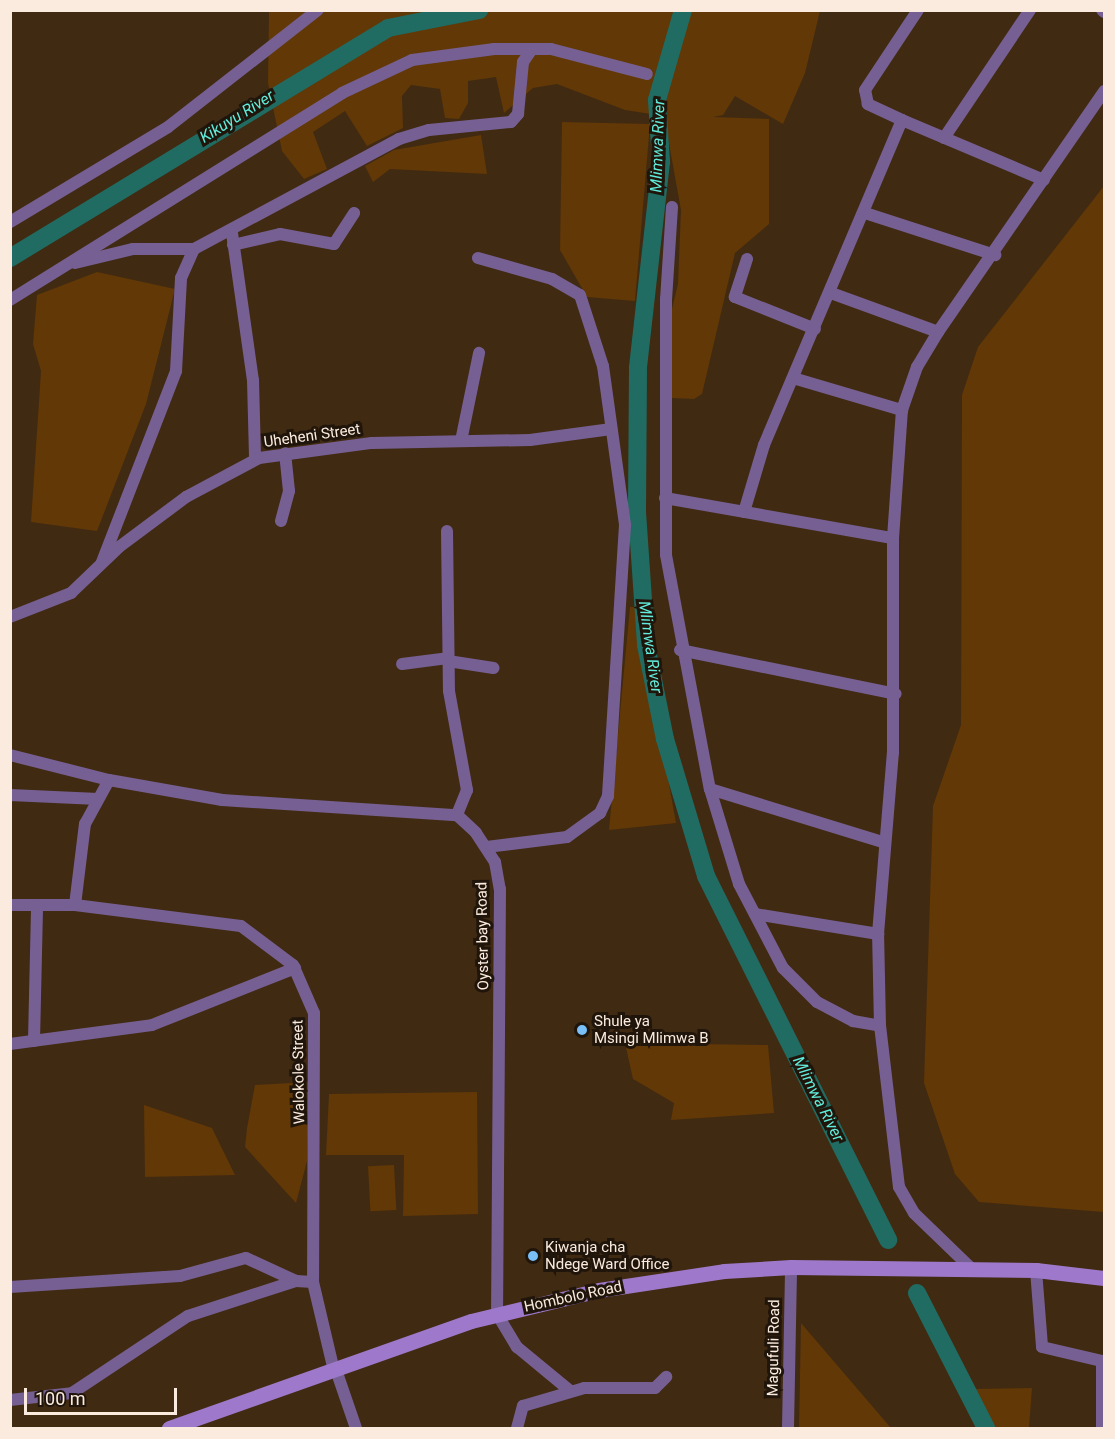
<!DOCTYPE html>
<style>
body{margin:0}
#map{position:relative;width:1115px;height:1439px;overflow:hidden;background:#412a12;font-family:Roboto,sans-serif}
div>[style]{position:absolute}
.green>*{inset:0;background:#613806;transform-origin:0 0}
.river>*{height:18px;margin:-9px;padding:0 9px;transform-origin:9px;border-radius:9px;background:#206c63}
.street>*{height:12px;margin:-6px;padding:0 6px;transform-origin:6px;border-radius:6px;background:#766093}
.secondary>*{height:15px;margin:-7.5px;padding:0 7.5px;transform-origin:7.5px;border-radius:7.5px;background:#9e79cb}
.dots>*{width:16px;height:16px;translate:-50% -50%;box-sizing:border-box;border:3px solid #20150b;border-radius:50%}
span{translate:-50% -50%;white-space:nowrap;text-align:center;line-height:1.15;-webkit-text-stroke:6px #20150b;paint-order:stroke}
.street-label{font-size:15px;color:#fbebde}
.poi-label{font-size:15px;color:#fbebde}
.left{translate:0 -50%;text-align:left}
.water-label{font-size:16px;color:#61ecdb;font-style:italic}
.frame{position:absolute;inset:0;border:12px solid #fbebde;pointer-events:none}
.scale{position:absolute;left:24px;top:1388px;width:153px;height:27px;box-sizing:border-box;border:3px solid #fbebde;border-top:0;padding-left:8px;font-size:18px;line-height:21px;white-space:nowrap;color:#fbebde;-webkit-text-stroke:4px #20150b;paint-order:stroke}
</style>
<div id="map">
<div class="green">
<i style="clip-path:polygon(269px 11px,820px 11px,805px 73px,783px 124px,735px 96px,723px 115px,713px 117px,769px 119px,769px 224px,735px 253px,702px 394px,694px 399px,672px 398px,671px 313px,678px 284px,681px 210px,664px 116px,625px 110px,557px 84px,533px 88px,504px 113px,496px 77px,468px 81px,468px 103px,459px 119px,445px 118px,440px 89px,411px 85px,402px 96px,403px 128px,367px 146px,345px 111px,313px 132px,327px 169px,304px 179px,282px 151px,268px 83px)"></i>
<i style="clip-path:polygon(562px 122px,650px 124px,635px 301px,587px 297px,560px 250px)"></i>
<i style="clip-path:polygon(481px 135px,487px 174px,390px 169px,373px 182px,365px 166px,394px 150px)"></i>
<i style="clip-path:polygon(1104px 186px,1104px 1212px,979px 1202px,955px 1174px,924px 1083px,933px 806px,961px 725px,962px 395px,978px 347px)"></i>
<i style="clip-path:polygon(97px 272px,175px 289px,146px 404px,97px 531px,31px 522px,41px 371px,33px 344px,37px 295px)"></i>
<i style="clip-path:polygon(630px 607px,637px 607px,676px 823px,609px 830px)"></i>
<i style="clip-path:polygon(625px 1043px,768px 1045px,774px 1113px,671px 1120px,674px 1103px,633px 1079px)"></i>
<i style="clip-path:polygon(310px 1082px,307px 1161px,296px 1203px,245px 1147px,247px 1128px,255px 1085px)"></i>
<i style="clip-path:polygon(477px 1092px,478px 1214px,403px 1216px,404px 1155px,326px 1155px,329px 1094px)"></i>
<i style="clip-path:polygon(144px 1105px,212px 1128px,235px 1175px,145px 1177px)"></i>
<i style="left:394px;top:1165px;width:45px;height:26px;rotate:87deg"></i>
<i style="clip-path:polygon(801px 1323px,891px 1428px,799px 1428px)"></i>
<i style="clip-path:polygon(1032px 1388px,1029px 1428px,994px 1428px,974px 1389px)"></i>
</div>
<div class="river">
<i style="left:683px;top:10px;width:94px;rotate:106.1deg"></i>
<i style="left:657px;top:100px;width:62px;rotate:86.3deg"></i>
<i style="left:661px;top:162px;width:207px;rotate:96.4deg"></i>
<i style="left:638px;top:368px;width:144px;rotate:90.4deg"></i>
<i style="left:637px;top:512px;width:133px;rotate:86.1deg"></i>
<i style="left:646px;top:645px;width:96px;rotate:78.6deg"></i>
<i style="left:665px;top:739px;width:143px;rotate:73.3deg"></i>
<i style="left:706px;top:876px;width:407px;rotate:63.4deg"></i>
<i style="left:10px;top:258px;width:442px;rotate:-31.3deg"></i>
<i style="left:388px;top:28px;width:93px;rotate:-11.2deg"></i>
<i style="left:917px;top:1293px;width:152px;rotate:62.9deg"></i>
</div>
<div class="street">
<i style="left:1102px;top:10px;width:3px;rotate:45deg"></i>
<i style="left:902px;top:120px;width:38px;rotate:-155deg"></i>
<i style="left:868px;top:104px;width:14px;rotate:-102deg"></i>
<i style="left:865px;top:90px;width:96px;rotate:-56.5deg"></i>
<i style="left:944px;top:138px;width:154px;rotate:-56.1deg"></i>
<i style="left:672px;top:207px;width:92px;rotate:93.7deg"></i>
<i style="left:666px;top:299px;width:256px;rotate:90deg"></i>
<i style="left:666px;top:555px;width:238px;rotate:79.4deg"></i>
<i style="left:710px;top:789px;width:99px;rotate:73deg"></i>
<i style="left:739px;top:884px;width:95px;rotate:62.4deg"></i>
<i style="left:783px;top:968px;width:48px;rotate:45deg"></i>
<i style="left:817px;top:1002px;width:41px;rotate:27.8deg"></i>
<i style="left:853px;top:1021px;width:27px;rotate:10deg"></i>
<i style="left:865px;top:213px;width:137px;rotate:17.9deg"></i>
<i style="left:10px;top:222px;width:184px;rotate:-31deg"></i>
<i style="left:168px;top:127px;width:190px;rotate:-38deg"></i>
<i style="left:232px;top:233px;width:148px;rotate:81.9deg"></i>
<i style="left:253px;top:380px;width:79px;rotate:88.5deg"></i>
<i style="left:233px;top:245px;width:48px;rotate:-13.2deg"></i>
<i style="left:280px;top:234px;width:55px;rotate:10.5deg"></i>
<i style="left:334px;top:244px;width:37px;rotate:-57deg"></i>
<i style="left:478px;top:258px;width:77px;rotate:15.8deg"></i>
<i style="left:552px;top:279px;width:32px;rotate:30deg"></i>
<i style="left:580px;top:295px;width:75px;rotate:72.1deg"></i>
<i style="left:603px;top:366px;width:161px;rotate:82.1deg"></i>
<i style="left:625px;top:525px;width:272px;rotate:93.6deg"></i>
<i style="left:608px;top:796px;width:19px;rotate:115deg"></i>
<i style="left:600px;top:813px;width:41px;rotate:144deg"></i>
<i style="left:567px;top:837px;width:81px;rotate:172.9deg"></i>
<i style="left:747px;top:259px;width:40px;rotate:108deg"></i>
<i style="left:735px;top:297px;width:86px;rotate:21.8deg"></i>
<i style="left:75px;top:263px;width:60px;rotate:-13.6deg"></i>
<i style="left:133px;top:249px;width:61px"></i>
<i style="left:194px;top:249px;width:233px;rotate:-28.2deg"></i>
<i style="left:399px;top:139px;width:31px;rotate:-17deg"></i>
<i style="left:429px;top:130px;width:82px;rotate:-5.6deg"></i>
<i style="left:511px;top:122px;width:11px;rotate:-49deg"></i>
<i style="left:518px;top:114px;width:52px;rotate:-84.5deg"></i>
<i style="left:523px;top:62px;width:16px;rotate:-55deg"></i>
<i style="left:831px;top:293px;width:114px;rotate:20deg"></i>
<i style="left:10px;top:300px;width:391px;rotate:-31.9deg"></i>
<i style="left:342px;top:93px;width:77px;rotate:-25.2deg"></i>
<i style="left:412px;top:60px;width:83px;rotate:-7.6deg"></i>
<i style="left:494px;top:49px;width:57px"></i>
<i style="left:551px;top:49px;width:99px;rotate:14.6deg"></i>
<i style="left:793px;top:378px;width:114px;rotate:16.4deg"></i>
<i style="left:461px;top:441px;width:90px;rotate:-78.4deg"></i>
<i style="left:665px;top:498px;width:231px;rotate:10deg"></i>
<i style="left:744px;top:512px;width:70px;rotate:-73.4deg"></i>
<i style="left:764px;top:445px;width:353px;rotate:-67deg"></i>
<i style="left:902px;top:120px;width:154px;rotate:22.9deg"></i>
<i style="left:281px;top:521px;width:31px;rotate:-75deg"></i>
<i style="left:289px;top:491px;width:38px;rotate:-96deg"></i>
<i style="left:447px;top:531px;width:160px;rotate:89.3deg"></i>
<i style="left:449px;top:691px;width:101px;rotate:79.7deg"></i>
<i style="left:467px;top:790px;width:27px;rotate:112deg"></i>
<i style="left:102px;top:562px;width:205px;rotate:-68.8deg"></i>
<i style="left:176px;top:371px;width:93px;rotate:-86.9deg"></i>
<i style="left:181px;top:278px;width:32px;rotate:-66deg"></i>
<i style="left:10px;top:617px;width:66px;rotate:-21.5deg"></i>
<i style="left:71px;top:593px;width:66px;rotate:-43.8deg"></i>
<i style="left:119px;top:547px;width:84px;rotate:-36.7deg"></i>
<i style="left:186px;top:497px;width:83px;rotate:-28.1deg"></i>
<i style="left:259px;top:458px;width:114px;rotate:-7.6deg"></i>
<i style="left:372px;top:443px;width:158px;rotate:-1.1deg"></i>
<i style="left:530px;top:440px;width:82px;rotate:-7.7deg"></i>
<i style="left:680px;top:650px;width:220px;rotate:11.5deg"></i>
<i style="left:448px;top:661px;width:46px;rotate:8.8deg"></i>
<i style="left:402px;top:664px;width:46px;rotate:-7.4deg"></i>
<i style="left:10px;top:755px;width:102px;rotate:14.2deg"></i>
<i style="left:109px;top:780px;width:115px;rotate:10deg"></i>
<i style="left:222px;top:800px;width:235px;rotate:3.7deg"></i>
<i style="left:457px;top:815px;width:26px;rotate:43deg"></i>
<i style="left:476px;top:833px;width:35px;rotate:57deg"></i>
<i style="left:495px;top:862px;width:27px;rotate:80deg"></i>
<i style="left:500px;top:889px;width:425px;rotate:90.4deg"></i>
<i style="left:497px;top:1314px;width:39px;rotate:59deg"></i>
<i style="left:517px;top:1347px;width:67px;rotate:39.6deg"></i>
<i style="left:710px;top:789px;width:183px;rotate:17.1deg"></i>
<i style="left:10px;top:795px;width:88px;rotate:2.6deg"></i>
<i style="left:10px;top:905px;width:65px"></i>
<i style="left:75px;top:905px;width:167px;rotate:7.2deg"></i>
<i style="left:241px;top:926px;width:65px;rotate:36.9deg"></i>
<i style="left:293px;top:965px;width:52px;rotate:66.4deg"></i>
<i style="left:314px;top:1013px;width:269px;rotate:90.2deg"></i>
<i style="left:313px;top:1282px;width:91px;rotate:76.7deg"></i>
<i style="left:75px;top:905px;width:82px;rotate:-83deg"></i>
<i style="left:85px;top:824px;width:50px;rotate:-61.4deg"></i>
<i style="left:755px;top:914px;width:125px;rotate:9.2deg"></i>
<i style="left:34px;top:1041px;width:136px;rotate:-88.7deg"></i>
<i style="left:10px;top:1044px;width:143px;rotate:-7.6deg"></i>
<i style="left:152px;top:1025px;width:154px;rotate:-21.7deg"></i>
<i style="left:1036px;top:1270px;width:77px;rotate:85.5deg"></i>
<i style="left:1042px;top:1347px;width:62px;rotate:13.1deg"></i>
<i style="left:1102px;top:1361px;width:67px;rotate:90deg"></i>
<i style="left:974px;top:1271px;width:83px;rotate:-136deg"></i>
<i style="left:914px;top:1213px;width:30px;rotate:-120deg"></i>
<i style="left:899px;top:1187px;width:162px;rotate:-96.7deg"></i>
<i style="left:880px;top:1026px;width:92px;rotate:-91.2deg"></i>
<i style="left:878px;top:934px;width:182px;rotate:-85.3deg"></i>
<i style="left:893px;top:753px;width:215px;rotate:-90deg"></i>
<i style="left:893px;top:538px;width:128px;rotate:-86deg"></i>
<i style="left:902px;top:410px;width:46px;rotate:-70.8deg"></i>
<i style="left:917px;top:367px;width:41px;rotate:-59deg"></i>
<i style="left:938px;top:332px;width:293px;rotate:-55.4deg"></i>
<i style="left:10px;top:1287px;width:170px;rotate:-3.7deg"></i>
<i style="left:180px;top:1276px;width:68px;rotate:-15.3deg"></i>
<i style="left:246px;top:1258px;width:55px;rotate:24.7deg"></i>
<i style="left:336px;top:1370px;width:61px;rotate:71deg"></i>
<i style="left:10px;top:1400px;width:62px;rotate:-6.4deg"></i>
<i style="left:72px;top:1393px;width:139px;rotate:-33.6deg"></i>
<i style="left:188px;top:1316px;width:114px;rotate:-18deg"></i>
<i style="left:296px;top:1281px;width:17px;rotate:3deg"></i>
<i style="left:517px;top:1428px;width:23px;rotate:-75deg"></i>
<i style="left:523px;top:1406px;width:64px;rotate:-16.4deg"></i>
<i style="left:584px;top:1388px;width:71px"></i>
<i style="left:655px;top:1388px;width:16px;rotate:-45deg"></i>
<i style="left:788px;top:1428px;width:161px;rotate:-88.9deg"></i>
</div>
<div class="secondary">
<i style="left:169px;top:1428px;width:320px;rotate:-19.5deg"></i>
<i style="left:471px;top:1321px;width:132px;rotate:-13.6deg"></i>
<i style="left:599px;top:1290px;width:126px;rotate:-8.6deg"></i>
<i style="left:724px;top:1271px;width:67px;rotate:-3.4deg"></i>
<i style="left:791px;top:1267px;width:245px;rotate:0.7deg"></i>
<i style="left:1036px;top:1270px;width:68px;rotate:6.7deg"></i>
</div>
<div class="dots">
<i style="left:582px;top:1030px;background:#79bff8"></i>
<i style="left:533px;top:1256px;background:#79bff8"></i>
</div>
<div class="street-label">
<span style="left:312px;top:436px;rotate:-8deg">Uheheni Street</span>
<span style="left:483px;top:936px;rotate:-91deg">Oyster bay Road</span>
<span style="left:299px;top:1072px;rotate:-91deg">Walokole Street</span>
<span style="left:573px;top:1297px;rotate:-12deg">Hombolo Road</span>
<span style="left:774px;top:1348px;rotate:-89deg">Magufuli Road</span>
</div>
<div class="poi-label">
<span class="left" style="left:594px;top:1030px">Shule ya<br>Msingi Mlimwa B</span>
<span class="left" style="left:545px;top:1256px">Kiwanja cha<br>Ndege Ward Office</span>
</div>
<div class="water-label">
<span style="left:237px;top:117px;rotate:-32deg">Kikuyu River</span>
<span style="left:658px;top:146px;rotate:-88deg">Mlimwa River</span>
<span style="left:650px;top:647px;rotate:82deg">Mlimwa River</span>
<span style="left:818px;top:1099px;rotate:63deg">Mlimwa River</span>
</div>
<div class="frame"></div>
<div class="scale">100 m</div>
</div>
